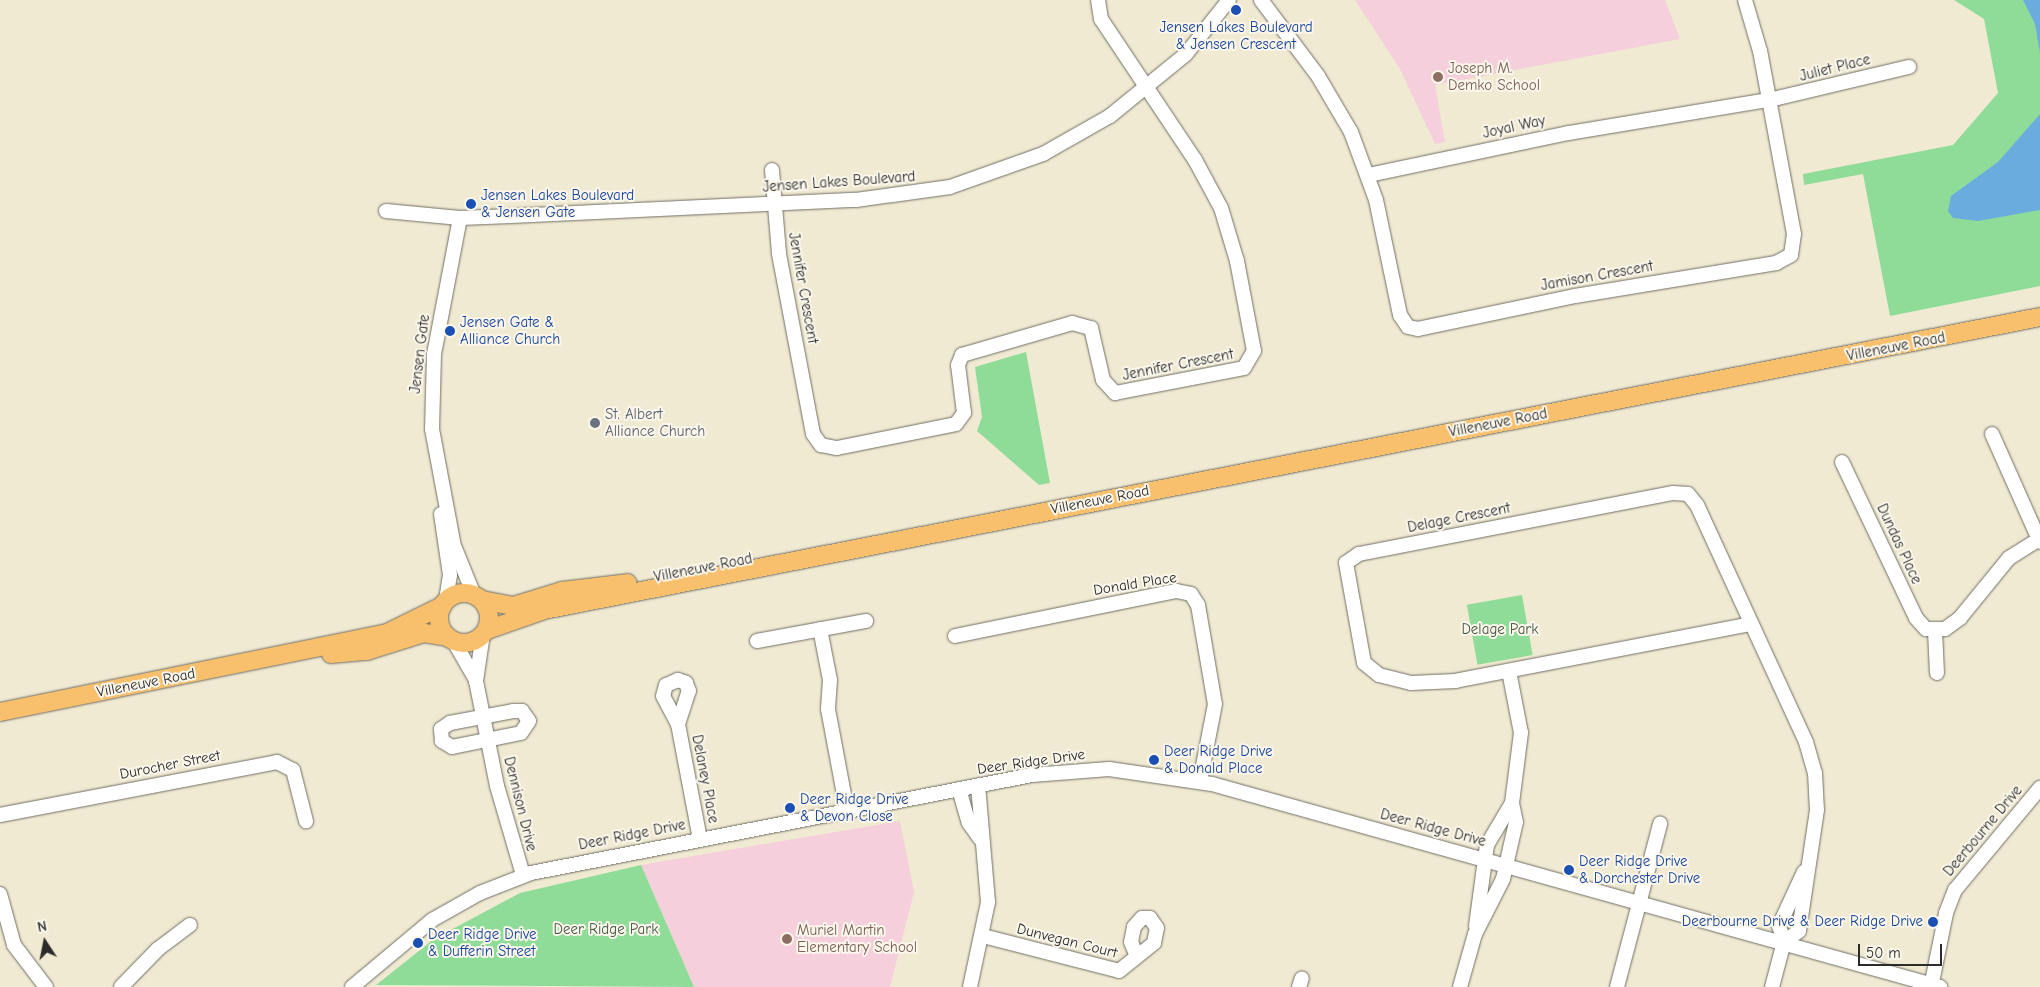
<!DOCTYPE html>
<style>
body{margin:0}
#map{position:relative;width:2040px;height:987px;overflow:hidden;background:#f0ead2;font-family:"Comic Neue",sans-serif}
div>[style]{position:absolute}
.built>*{inset:0;background:#f5cfdb}
.green>*{inset:0;background:#8fdc99;transform-origin:0 0}
.water>*{inset:0;background:#6bacdf}
.roads{filter:drop-shadow(0 0 1px #706e65) drop-shadow(0 0 1px #706e65)}
.minor>*{height:14px;margin:-7px;padding:0 7px;transform-origin:7px;border-radius:7px;background:#fff}
.major>*{height:18px;margin:-9px;padding:0 9px;transform-origin:9px;border-radius:9px;background:#f8bf6c}
.major>.ring{margin:-9px;padding:0;box-sizing:content-box;background:none;border:18px solid #f8bf6c;border-radius:50%}
.dots>*{width:14px;height:14px;translate:-50% -50%;box-sizing:border-box;border:2px solid #fbf7ec;border-radius:50%}
span{translate:-50% -50%;white-space:nowrap;text-align:center;line-height:1.15;-webkit-text-stroke:4px #fbf7ec;paint-order:stroke}
.transit-label{font-size:15px;color:#164399}
.left{translate:0 -50%;text-align:left}
.right{translate:-100% -50%;text-align:right}
.education-label{font-size:15px;color:#785e54}
.street-label{font-size:15px;color:#2b2b2b}
.worship-label{font-size:15px;color:#5b616d}
.park-label{font-size:15px;color:#445746}
.north{position:absolute;left:20px;top:917px;width:50px;height:50px;-webkit-text-stroke:4px #fbf7ec;paint-order:stroke;rotate:349deg;font-size:14px;font-weight:700;line-height:20px;text-align:center;color:#2b2b2b}
.north::after{content:'';display:block;margin:auto;width:18px;height:22px;background:#2b2b2b;clip-path:polygon(50% 0,100% 100%,50% 72%,0 100%)}
.scale{position:absolute;left:1858px;top:944px;width:84px;height:22px;box-sizing:border-box;border:2px solid #2b2b2b;border-top:0;padding-left:6px;font-size:15px;line-height:18px;white-space:nowrap;color:#2b2b2b;-webkit-text-stroke:4px #fbf7ec;paint-order:stroke}
</style>
<div id="map">
<div class="built">
<i style="clip-path:polygon(1355px 0,1665px 0,1680px 39px,1435px 85px,1445px 142px,1435px 144px,1400px 69px)"></i>
<i style="clip-path:polygon(900px 821px,914px 892px,890px 987px,694px 987px,641px 865px)"></i>
</div>
<div class="green">
<i style="clip-path:polygon(1954px 0,2040px 0,2040px 286px,1890px 316px,1863px 174px,1804px 185px,1803px 174px,1953px 145px,1998px 93px,1984px 19px)"></i>
<i style="clip-path:polygon(1026px 352px,1050px 483px,1039px 485px,977px 431px,982px 417px,975px 367px)"></i>
<i style="left:1522px;top:595px;width:61px;height:56px;rotate:80deg"></i>
<i style="clip-path:polygon(641px 865px,694px 987px,376px 985px,434px 939px,520px 893px)"></i>
</div>
<div class="water">
<i style="clip-path:polygon(2023px 0,2040px 0,2040px 53px,2035px 24px)"></i>
<i style="clip-path:polygon(2040px 114px,2040px 210px,1978px 221px,1953px 218px,1948px 211px,1951px 196px,1998px 162px)"></i>
</div>
<div class="roads">
<div class="minor">
<i style="left:1261px;top:0;width:95px;rotate:53.1deg"></i>
<i style="left:1318px;top:76px;width:65px;rotate:59.5deg"></i>
<i style="left:1351px;top:132px;width:72px;rotate:69.8deg"></i>
<i style="left:1376px;top:200px;width:117px;rotate:78.2deg"></i>
<i style="left:1400px;top:315px;width:14px;rotate:56deg"></i>
<i style="left:1408px;top:327px;width:10px;rotate:11deg"></i>
<i style="left:1418px;top:329px;width:160px;rotate:-11.9deg"></i>
<i style="left:1575px;top:296px;width:204px;rotate:-9.3deg"></i>
<i style="left:1776px;top:263px;width:17px;rotate:-28deg"></i>
<i style="left:1791px;top:255px;width:21px;rotate:-82deg"></i>
<i style="left:1794px;top:234px;width:186px;rotate:-100.5deg"></i>
<i style="left:1760px;top:51px;width:53px;rotate:-106.4deg"></i>
<i style="left:772px;top:170px;width:84px;rotate:85.2deg"></i>
<i style="left:779px;top:254px;width:183px;rotate:79.3deg"></i>
<i style="left:813px;top:434px;width:14px;rotate:54deg"></i>
<i style="left:821px;top:445px;width:16px;rotate:11deg"></i>
<i style="left:837px;top:448px;width:121px;rotate:-11.4deg"></i>
<i style="left:956px;top:424px;width:14px;rotate:-54deg"></i>
<i style="left:964px;top:413px;width:48px;rotate:-97.1deg"></i>
<i style="left:958px;top:365px;width:11px;rotate:-68deg"></i>
<i style="left:962px;top:355px;width:115px;rotate:-16.2deg"></i>
<i style="left:1072px;top:323px;width:20px;rotate:15deg"></i>
<i style="left:1091px;top:328px;width:53px;rotate:77deg"></i>
<i style="left:1103px;top:380px;width:18px;rotate:47deg"></i>
<i style="left:1115px;top:393px;width:131px;rotate:-11deg"></i>
<i style="left:1244px;top:368px;width:20px;rotate:-60deg"></i>
<i style="left:1254px;top:351px;width:92px;rotate:-100.7deg"></i>
<i style="left:1237px;top:261px;width:55px;rotate:-106.8deg"></i>
<i style="left:1221px;top:208px;width:55px;rotate:-118.4deg"></i>
<i style="left:1195px;top:160px;width:169px;rotate:-123.7deg"></i>
<i style="left:1101px;top:19px;width:19px;rotate:-99deg"></i>
<i style="left:1369px;top:175px;width:204px;rotate:-11.9deg"></i>
<i style="left:1569px;top:133px;width:203px;rotate:-9.4deg"></i>
<i style="left:1769px;top:100px;width:144px;rotate:-13.3deg"></i>
<i style="left:386px;top:211px;width:74px;rotate:5.4deg"></i>
<i style="left:460px;top:218px;width:51px;rotate:-2.2deg"></i>
<i style="left:511px;top:216px;width:345px;rotate:-2.7deg"></i>
<i style="left:856px;top:200px;width:95px;rotate:-7.9deg"></i>
<i style="left:950px;top:187px;width:99px;rotate:-19.5deg"></i>
<i style="left:1043px;top:154px;width:77px;rotate:-29.6deg"></i>
<i style="left:1110px;top:116px;width:98px;rotate:-39.2deg"></i>
<i style="left:1186px;top:54px;width:69px;rotate:-51.5deg"></i>
<i style="left:460px;top:218px;width:138px;rotate:100.8deg"></i>
<i style="left:434px;top:354px;width:75px;rotate:91.5deg"></i>
<i style="left:432px;top:429px;width:119px;rotate:79.4deg"></i>
<i style="left:454px;top:546px;width:53px;rotate:67.8deg"></i>
<i style="left:1992px;top:434px;width:118px;rotate:66deg"></i>
<i style="left:1842px;top:462px;width:173px;rotate:64.6deg"></i>
<i style="left:1916px;top:618px;width:15px;rotate:48deg"></i>
<i style="left:1926px;top:629px;width:19px"></i>
<i style="left:1945px;top:629px;width:19px;rotate:-36deg"></i>
<i style="left:1960px;top:618px;width:77px;rotate:-50.8deg"></i>
<i style="left:2009px;top:558px;width:36px;rotate:-32deg"></i>
<i style="left:441px;top:514px;width:62px;rotate:81.6deg"></i>
<i style="left:450px;top:575px;width:25px;rotate:99deg"></i>
<i style="left:1751px;top:624px;width:300px;rotate:169.1deg"></i>
<i style="left:1456px;top:681px;width:45px;rotate:177.5deg"></i>
<i style="left:1411px;top:683px;width:33px;rotate:-166deg"></i>
<i style="left:1379px;top:675px;width:19px;rotate:-141deg"></i>
<i style="left:1364px;top:663px;width:102px;rotate:-100.2deg"></i>
<i style="left:1346px;top:563px;width:16px;rotate:-35deg"></i>
<i style="left:1359px;top:554px;width:320px;rotate:-11deg"></i>
<i style="left:1673px;top:493px;width:15px;rotate:4deg"></i>
<i style="left:1688px;top:494px;width:14px;rotate:51deg"></i>
<i style="left:1697px;top:505px;width:261px;rotate:65.3deg"></i>
<i style="left:1806px;top:742px;width:32px;rotate:74deg"></i>
<i style="left:1815px;top:773px;width:37px;rotate:87deg"></i>
<i style="left:1817px;top:810px;width:122px;rotate:98.5deg"></i>
<i style="left:1799px;top:931px;width:19px;rotate:144deg"></i>
<i style="left:820px;top:629px;width:52px;rotate:78.9deg"></i>
<i style="left:830px;top:680px;width:29px;rotate:94deg"></i>
<i style="left:828px;top:709px;width:104px;rotate:79.4deg"></i>
<i style="left:1935px;top:631px;width:42px;rotate:87.3deg"></i>
<i style="left:483px;top:634px;width:48px;rotate:98.5deg"></i>
<i style="left:476px;top:681px;width:107px;rotate:78.7deg"></i>
<i style="left:497px;top:786px;width:93px;rotate:73.7deg"></i>
<i style="left:955px;top:636px;width:226px;rotate:-11.5deg"></i>
<i style="left:1176px;top:591px;width:15px;rotate:11deg"></i>
<i style="left:1191px;top:594px;width:13px;rotate:58deg"></i>
<i style="left:1198px;top:605px;width:100px;rotate:80.3deg"></i>
<i style="left:1215px;top:704px;width:78px;rotate:101deg"></i>
<i style="left:453px;top:640px;width:46px;rotate:60.1deg"></i>
<i style="left:757px;top:641px;width:111px;rotate:-10.4deg"></i>
<i style="left:513px;top:711px;width:9px"></i>
<i style="left:522px;top:711px;width:12px;rotate:55deg"></i>
<i style="left:529px;top:721px;width:14px;rotate:124deg"></i>
<i style="left:521px;top:733px;width:70px;rotate:168.5deg"></i>
<i style="left:452px;top:747px;width:12px;rotate:-149deg"></i>
<i style="left:442px;top:741px;width:12px;rotate:-95deg"></i>
<i style="left:441px;top:729px;width:11px;rotate:-34deg"></i>
<i style="left:450px;top:723px;width:64px;rotate:-10.8deg"></i>
<i style="left:678px;top:724px;width:35px;rotate:-72deg"></i>
<i style="left:689px;top:691px;width:9px;rotate:-111deg"></i>
<i style="left:686px;top:683px;width:9px;rotate:-159deg"></i>
<i style="left:678px;top:680px;width:13px;rotate:157deg"></i>
<i style="left:666px;top:685px;width:11px;rotate:105deg"></i>
<i style="left:663px;top:696px;width:32px;rotate:62deg"></i>
<i style="left:678px;top:724px;width:117px;rotate:79.2deg"></i>
<i style="left:959px;top:789px;width:35px;rotate:74deg"></i>
<i style="left:969px;top:823px;width:19px;rotate:55deg"></i>
<i style="left:0;top:815px;width:282px;rotate:-10.8deg"></i>
<i style="left:277px;top:762px;width:18px;rotate:27deg"></i>
<i style="left:293px;top:770px;width:53px;rotate:75.7deg"></i>
<i style="left:0;top:894px;width:53px;rotate:74.6deg"></i>
<i style="left:14px;top:945px;width:53px;rotate:52.7deg"></i>
<i style="left:1476px;top:926px;width:82px;rotate:-82.3deg"></i>
<i style="left:1487px;top:845px;width:49px;rotate:-59.2deg"></i>
<i style="left:983px;top:936px;width:140px;rotate:14.4deg"></i>
<i style="left:1119px;top:971px;width:45px;rotate:-38.7deg"></i>
<i style="left:1154px;top:943px;width:15px;rotate:-79deg"></i>
<i style="left:1157px;top:928px;width:12px;rotate:-125deg"></i>
<i style="left:1150px;top:918px;width:8px;rotate:180deg"></i>
<i style="left:1142px;top:918px;width:12px;rotate:132deg"></i>
<i style="left:1134px;top:927px;width:15px;rotate:101deg"></i>
<i style="left:1131px;top:942px;width:13px;rotate:67deg"></i>
<i style="left:1784px;top:942px;width:17px;rotate:-107deg"></i>
<i style="left:1779px;top:926px;width:60px;rotate:-65.2deg"></i>
<i style="left:121px;top:987px;width:53px;rotate:-45.8deg"></i>
<i style="left:158px;top:949px;width:40px;rotate:-37deg"></i>
<i style="left:352px;top:987px;width:104px;rotate:-39.9deg"></i>
<i style="left:432px;top:920px;width:55px;rotate:-29.4deg"></i>
<i style="left:480px;top:893px;width:55px;rotate:-21.4deg"></i>
<i style="left:531px;top:873px;width:510px;rotate:-11.07deg"></i>
<i style="left:1032px;top:775px;width:77px;rotate:-4.5deg"></i>
<i style="left:1109px;top:769px;width:104px;rotate:8.3deg"></i>
<i style="left:1212px;top:784px;width:756px;rotate:15.58deg"></i>
<i style="left:970px;top:987px;width:87px;rotate:-78deg"></i>
<i style="left:988px;top:902px;width:116px;rotate:-94.9deg"></i>
<i style="left:1299px;top:987px;width:9px;rotate:-72deg"></i>
<i style="left:1460px;top:987px;width:55px;rotate:-74.2deg"></i>
<i style="left:1475px;top:934px;width:62px;rotate:-63deg"></i>
<i style="left:1503px;top:879px;width:58px;rotate:-77.2deg"></i>
<i style="left:1516px;top:822px;width:19px;rotate:-102deg"></i>
<i style="left:1512px;top:803px;width:71px;rotate:-82.7deg"></i>
<i style="left:1521px;top:733px;width:63px;rotate:-101deg"></i>
<i style="left:1617px;top:987px;width:169px;rotate:-75.2deg"></i>
<i style="left:1772px;top:987px;width:47px;rotate:-75.1deg"></i>
<i style="left:1931px;top:987px;width:76px;rotate:-78.5deg"></i>
<i style="left:1946px;top:913px;width:25px;rotate:-69deg"></i>
<i style="left:1955px;top:890px;width:133px;rotate:-50.2deg"></i>
</div>
<div class="major">
<i class="ring" style="left:439px;top:593px;width:32px;height:32px"></i>
<i style="left:482px;top:600px;width:32px;rotate:11deg"></i>
<i style="left:513px;top:606px;width:51px;rotate:-17deg"></i>
<i style="left:562px;top:591px;width:66px;rotate:-6.9deg"></i>
<i style="left:487px;top:630px;width:60px;rotate:-19.3deg"></i>
<i style="left:544px;top:610px;width:1524px;rotate:-11.08deg"></i>
<i style="left:331px;top:654px;width:36px;rotate:-5deg"></i>
<i style="left:367px;top:651px;width:60px;rotate:-17.5deg"></i>
<i style="left:424px;top:633px;width:24px;rotate:9deg"></i>
<i style="left:0;top:712px;width:393px;rotate:-11.5deg"></i>
<i style="left:385px;top:634px;width:64px;rotate:-26.2deg"></i>
</div>
</div>
<div class="dots">
<i style="left:1236px;top:10px;background:#1a4fb4"></i>
<i style="left:1438px;top:77px;background:#8d6e63"></i>
<i style="left:471px;top:204px;background:#1a4fb4"></i>
<i style="left:450px;top:331px;background:#1a4fb4"></i>
<i style="left:595px;top:423px;background:#6b7280"></i>
<i style="left:1154px;top:760px;background:#1a4fb4"></i>
<i style="left:790px;top:808px;background:#1a4fb4"></i>
<i style="left:1569px;top:870px;background:#1a4fb4"></i>
<i style="left:1933px;top:922px;background:#1a4fb4"></i>
<i style="left:787px;top:939px;background:#8d6e63"></i>
<i style="left:418px;top:943px;background:#1a4fb4"></i>
</div>
<div class="transit-label">
<span style="left:1236px;top:36px">Jensen Lakes Boulevard<br>&amp; Jensen Crescent</span>
<span class="left" style="left:481px;top:204px">Jensen Lakes Boulevard<br>&amp; Jensen Gate</span>
<span class="left" style="left:460px;top:331px">Jensen Gate &amp;<br>Alliance Church</span>
<span class="left" style="left:1164px;top:760px">Deer Ridge Drive<br>&amp; Donald Place</span>
<span class="left" style="left:800px;top:808px">Deer Ridge Drive<br>&amp; Devon Close</span>
<span class="left" style="left:1579px;top:870px">Deer Ridge Drive<br>&amp; Dorchester Drive</span>
<span class="right" style="left:1923px;top:922px">Deerbourne Drive &amp; Deer Ridge Drive</span>
<span class="left" style="left:428px;top:943px">Deer Ridge Drive<br>&amp; Dufferin Street</span>
</div>
<div class="education-label">
<span class="left" style="left:1448px;top:77px">Joseph M.<br>Demko School</span>
<span class="left" style="left:797px;top:939px">Muriel Martin<br>Elementary School</span>
</div>
<div class="street-label">
<span style="left:1835px;top:68px;rotate:-14deg">Juliet Place</span>
<span style="left:1514px;top:127px;rotate:-12deg">Joyal Way</span>
<span style="left:839px;top:182px;rotate:-4deg">Jensen Lakes Boulevard</span>
<span style="left:1597px;top:276px;rotate:-10deg">Jamison Crescent</span>
<span style="left:803px;top:288px;rotate:80deg">Jennifer Crescent</span>
<span style="left:1896px;top:347px;rotate:-11deg">Villeneuve Road</span>
<span style="left:420px;top:354px;rotate:-83deg">Jensen Gate</span>
<span style="left:1178px;top:365px;rotate:-11deg">Jennifer Crescent</span>
<span style="left:1498px;top:423px;rotate:-11deg">Villeneuve Road</span>
<span style="left:1100px;top:500px;rotate:-11deg">Villeneuve Road</span>
<span style="left:1459px;top:518px;rotate:-11deg">Delage Crescent</span>
<span style="left:1899px;top:544px;rotate:65deg">Dundas Place</span>
<span style="left:703px;top:568px;rotate:-11deg">Villeneuve Road</span>
<span style="left:1135px;top:584px;rotate:-9deg">Donald Place</span>
<span style="left:146px;top:683px;rotate:-11deg">Villeneuve Road</span>
<span style="left:1031px;top:762px;rotate:-8deg">Deer Ridge Drive</span>
<span style="left:170px;top:765px;rotate:-11deg">Durocher Street</span>
<span style="left:705px;top:779px;rotate:79deg">Delaney Place</span>
<span style="left:520px;top:804px;rotate:76deg">Dennison Drive</span>
<span style="left:1433px;top:828px;rotate:15deg">Deer Ridge Drive</span>
<span style="left:1983px;top:831px;rotate:-50deg">Deerbourne Drive</span>
<span style="left:632px;top:835px;rotate:-11deg">Deer Ridge Drive</span>
<span style="left:1067px;top:941px;rotate:14deg">Dunvegan Court</span>
</div>
<div class="worship-label">
<span class="left" style="left:605px;top:423px">St. Albert<br>Alliance Church</span>
</div>
<div class="park-label">
<span style="left:1500px;top:630px">Delage Park</span>
<span style="left:606px;top:930px">Deer Ridge Park</span>
</div>
<div class="north">N</div>
<div class="scale">50 m</div>
</div>
